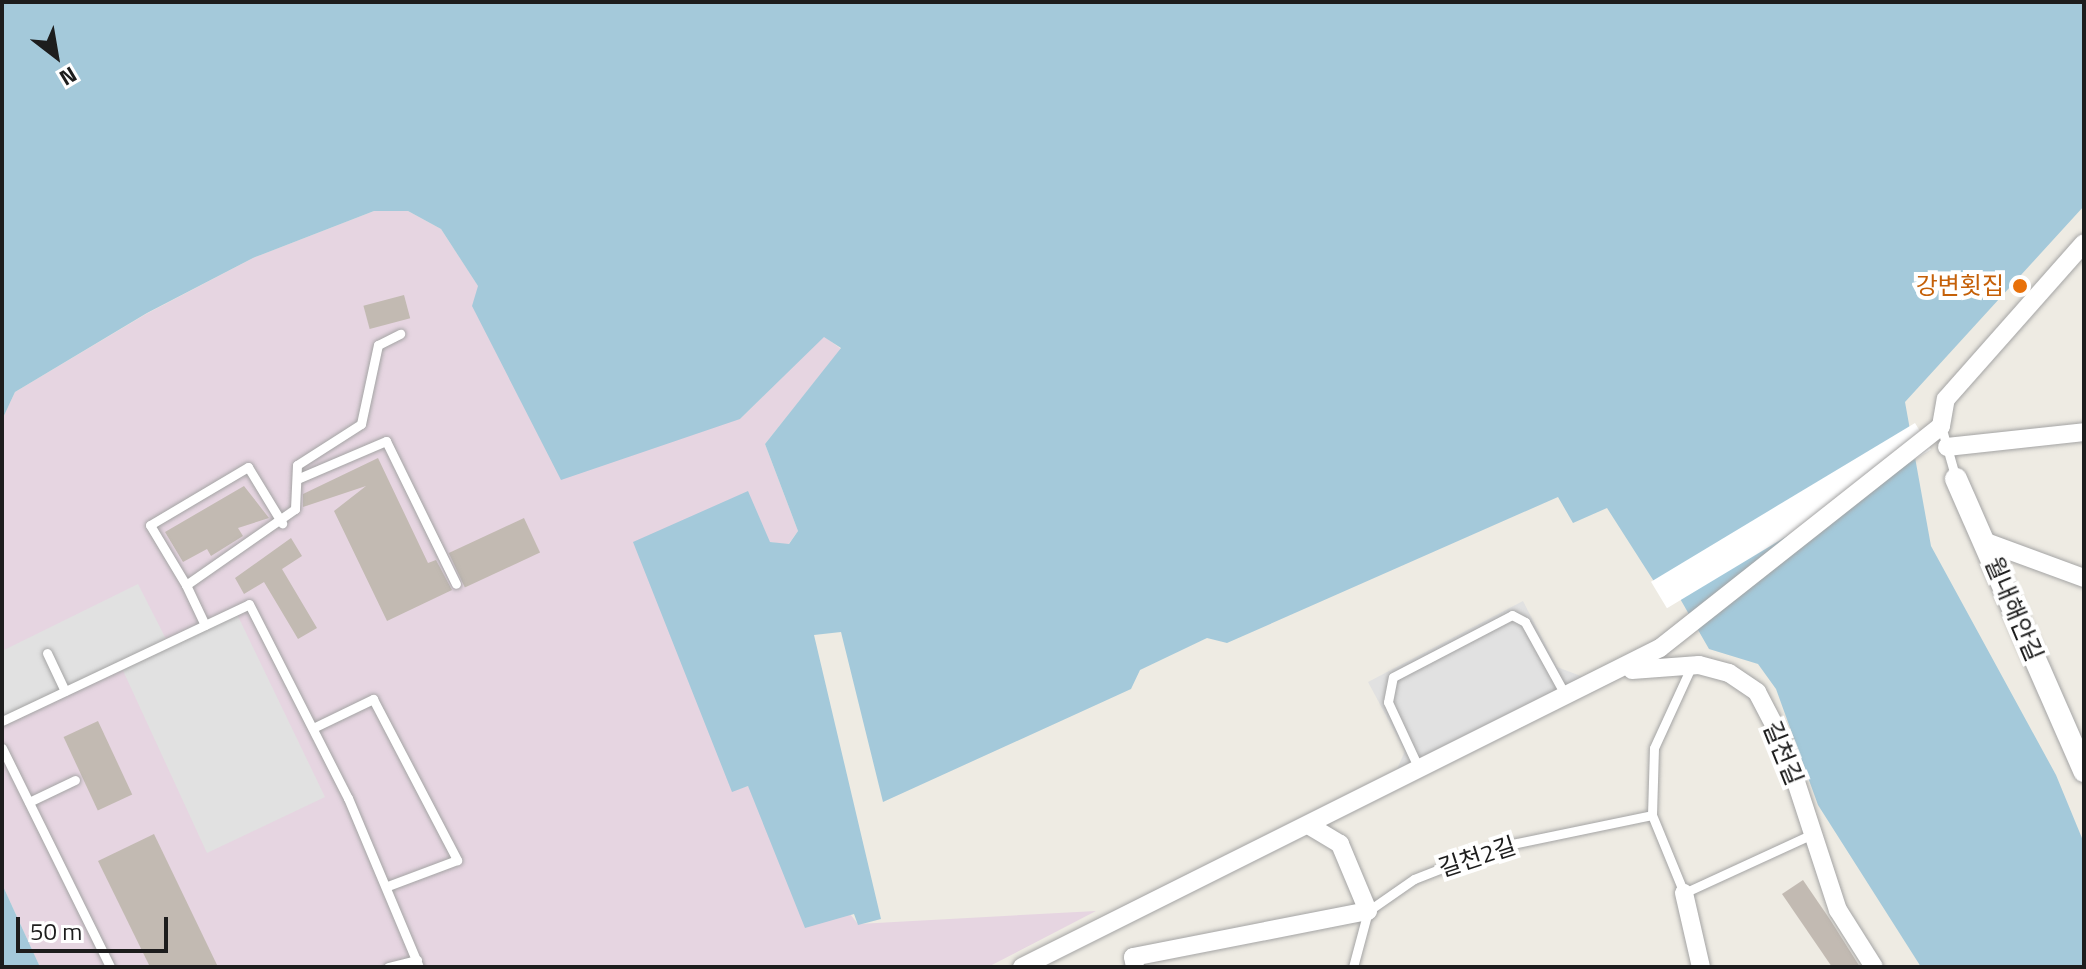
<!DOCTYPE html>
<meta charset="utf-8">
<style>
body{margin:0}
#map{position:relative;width:2086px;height:969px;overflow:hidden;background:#eeebe3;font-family:"Titillium Web","Noto Sans KR",sans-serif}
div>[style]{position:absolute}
.industrial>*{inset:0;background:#e6d5e1}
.parking>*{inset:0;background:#e1e1e1}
.water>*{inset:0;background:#a4c9da}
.pier>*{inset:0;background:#fff;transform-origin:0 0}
.building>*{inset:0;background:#c2bab2;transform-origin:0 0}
.roads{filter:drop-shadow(0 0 2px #a4a4a4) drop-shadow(0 0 2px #a4a4a4)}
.service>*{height:9px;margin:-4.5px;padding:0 4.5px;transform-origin:4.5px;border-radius:4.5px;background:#fff}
.minor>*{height:18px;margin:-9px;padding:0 9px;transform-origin:9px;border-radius:9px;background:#fff}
.tertiary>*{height:22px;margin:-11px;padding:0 11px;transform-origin:11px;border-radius:11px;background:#fff}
.dots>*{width:22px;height:22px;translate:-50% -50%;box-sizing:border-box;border:4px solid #fff;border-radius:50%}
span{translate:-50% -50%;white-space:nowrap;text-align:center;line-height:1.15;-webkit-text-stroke:8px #fff;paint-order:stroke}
.food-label{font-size:24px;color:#c56008}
.right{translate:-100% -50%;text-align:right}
.street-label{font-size:24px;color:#1d1d1d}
.frame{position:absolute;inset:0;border:4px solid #1d1d1d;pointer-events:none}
.north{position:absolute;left:16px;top:16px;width:80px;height:80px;-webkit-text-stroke:6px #fff;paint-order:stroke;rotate:149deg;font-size:22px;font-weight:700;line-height:32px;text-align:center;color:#1d1d1d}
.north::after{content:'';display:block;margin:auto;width:28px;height:36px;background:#1d1d1d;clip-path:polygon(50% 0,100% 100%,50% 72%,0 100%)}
.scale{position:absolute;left:16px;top:917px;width:152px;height:36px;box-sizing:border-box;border:4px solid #1d1d1d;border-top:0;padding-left:10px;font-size:24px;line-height:28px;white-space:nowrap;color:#1d1d1d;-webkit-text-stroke:6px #fff;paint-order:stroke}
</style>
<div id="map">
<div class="industrial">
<i style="clip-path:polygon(374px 211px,408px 211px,441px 229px,479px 287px,740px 419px,824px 336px,841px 349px,765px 444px,798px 531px,788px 545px,770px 542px,732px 791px,748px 786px,858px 924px,1096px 911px,988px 967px,40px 967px,2px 884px,2px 420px,15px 392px,146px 314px,253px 258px)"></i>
</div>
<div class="parking">
<i style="clip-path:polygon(138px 584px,168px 643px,235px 610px,325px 797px,207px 853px,120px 664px,2px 718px,2px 651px)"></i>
<i style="clip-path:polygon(1523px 601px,1557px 667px,1586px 678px,1394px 776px,1405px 751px,1368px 682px)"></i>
</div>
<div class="water">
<i style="clip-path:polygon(2px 2px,2084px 2px,2084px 206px,1905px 402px,1931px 546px,2056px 775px,2084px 843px,2084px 967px,1921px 967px,1818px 805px,1776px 689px,1758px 664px,1709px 649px,1671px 583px,1655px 583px,1607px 508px,1573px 523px,1558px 497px,1227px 643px,1207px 638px,1140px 670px,1131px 689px,883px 802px,841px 632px,814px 635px,881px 919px,858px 925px,854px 914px,805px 928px,748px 786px,732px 792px,633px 542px,748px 491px,770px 542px,789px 544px,798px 531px,765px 444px,841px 348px,824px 337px,740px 419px,561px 480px,472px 306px,478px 286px,441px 229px,408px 211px,374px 211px,253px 258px,147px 313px,15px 392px,2px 420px)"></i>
<i style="clip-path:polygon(2px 884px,40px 967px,2px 967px)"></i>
</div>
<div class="pier">
<i style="left:1915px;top:423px;width:31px;height:308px;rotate:59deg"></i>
</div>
<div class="building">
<i style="left:404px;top:295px;width:24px;height:42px;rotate:75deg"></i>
<i style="clip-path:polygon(378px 458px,428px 563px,436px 560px,452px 590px,387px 621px,334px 511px,366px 486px,303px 507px,303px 494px)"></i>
<i style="clip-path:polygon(244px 486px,269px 518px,238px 528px,243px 536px,211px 556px,207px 549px,183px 562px,165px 532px)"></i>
<i style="left:524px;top:518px;width:38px;height:83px;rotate:65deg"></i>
<i style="clip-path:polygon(291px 538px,302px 556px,282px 569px,317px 628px,298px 639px,264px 582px,244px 594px,235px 578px)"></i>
<i style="left:98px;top:721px;width:81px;height:38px;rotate:65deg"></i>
<i style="clip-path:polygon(154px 834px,218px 967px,150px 967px,98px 861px)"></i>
<i style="clip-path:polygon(1803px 880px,1831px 921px,1860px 967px,1832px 967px,1782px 894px)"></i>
</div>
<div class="roads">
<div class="service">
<i style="left:1941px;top:426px;width:55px;rotate:74.2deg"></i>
<i style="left:297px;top:479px;width:97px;rotate:-23.1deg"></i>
<i style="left:386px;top:441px;width:159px;rotate:63.9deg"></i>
<i style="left:186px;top:585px;width:70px;rotate:-121deg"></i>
<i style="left:150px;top:525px;width:114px;rotate:-30.6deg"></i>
<i style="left:248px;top:467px;width:66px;rotate:58.7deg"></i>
<i style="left:205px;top:625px;width:44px;rotate:-115.4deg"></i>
<i style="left:186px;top:585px;width:133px;rotate:-34.9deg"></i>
<i style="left:295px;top:509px;width:44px;rotate:-87.4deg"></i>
<i style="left:297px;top:465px;width:76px;rotate:-32.6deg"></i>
<i style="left:361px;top:424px;width:81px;rotate:-77.9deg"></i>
<i style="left:378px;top:345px;width:25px;rotate:-27deg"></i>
<i style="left:47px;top:653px;width:42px;rotate:64.7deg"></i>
<i style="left:1692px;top:665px;width:91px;rotate:114.6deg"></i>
<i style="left:1654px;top:748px;width:67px;rotate:91.7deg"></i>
<i style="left:1652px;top:815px;width:84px;rotate:67.7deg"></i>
<i style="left:1684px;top:893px;width:141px;rotate:-24.7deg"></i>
<i style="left:2px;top:721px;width:273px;rotate:-25.3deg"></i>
<i style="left:249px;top:604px;width:218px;rotate:63deg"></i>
<i style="left:348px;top:798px;width:183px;rotate:67.2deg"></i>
<i style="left:313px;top:728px;width:67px;rotate:-25.8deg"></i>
<i style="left:373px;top:699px;width:182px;rotate:62.4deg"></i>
<i style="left:457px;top:860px;width:74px;rotate:159.4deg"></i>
<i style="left:2px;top:748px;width:244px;rotate:63.7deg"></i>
<i style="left:1420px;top:771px;width:76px;rotate:-114.9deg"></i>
<i style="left:1388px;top:702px;width:25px;rotate:-79deg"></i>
<i style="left:1393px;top:677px;width:134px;rotate:-27.5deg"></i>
<i style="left:1512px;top:615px;width:15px;rotate:28deg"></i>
<i style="left:1525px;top:622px;width:87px;rotate:61.1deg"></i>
<i style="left:29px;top:802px;width:51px;rotate:-25.6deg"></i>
<i style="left:388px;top:967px;width:30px;rotate:-14deg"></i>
<i style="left:1353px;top:967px;width:58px;rotate:-75deg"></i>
<i style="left:1368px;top:911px;width:56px;rotate:-34.8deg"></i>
<i style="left:1414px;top:879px;width:85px;rotate:-21.4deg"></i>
<i style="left:1493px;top:848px;width:162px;rotate:-11.7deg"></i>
</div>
<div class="minor">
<i style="left:1947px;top:447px;width:138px;rotate:-6.2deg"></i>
<i style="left:1986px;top:542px;width:104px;rotate:20.2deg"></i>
<i style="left:1632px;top:670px;width:67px;rotate:-4.3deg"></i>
<i style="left:1699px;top:665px;width:31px;rotate:15deg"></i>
<i style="left:1729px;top:673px;width:34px;rotate:34deg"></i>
<i style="left:1757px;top:692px;width:56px;rotate:62.5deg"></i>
<i style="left:1783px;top:742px;width:177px;rotate:71.9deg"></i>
<i style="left:1838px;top:910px;width:67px;rotate:57.7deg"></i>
<i style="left:1684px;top:893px;width:76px;rotate:77.1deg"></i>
<i style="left:1022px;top:967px;width:713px;rotate:-26.57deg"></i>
<i style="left:1660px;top:648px;width:358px;rotate:-38.3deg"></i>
<i style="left:1941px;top:426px;width:27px;rotate:-80deg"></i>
<i style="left:1946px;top:399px;width:208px;rotate:-48.5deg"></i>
<i style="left:1135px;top:967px;width:10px;rotate:-101deg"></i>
<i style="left:1133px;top:957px;width:239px;rotate:-11.1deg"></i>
<i style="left:1368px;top:911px;width:73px;rotate:-112.7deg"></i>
<i style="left:1340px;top:844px;width:37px;rotate:-149deg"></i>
</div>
<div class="tertiary">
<i style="left:1956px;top:479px;width:319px;rotate:66.3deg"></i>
</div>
</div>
<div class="dots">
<i style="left:2020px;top:286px;background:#e8710a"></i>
</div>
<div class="food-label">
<span class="right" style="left:2004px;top:286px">강변횟집</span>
</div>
<div class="street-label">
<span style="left:2014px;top:609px;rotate:67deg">월내해안길</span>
<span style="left:1783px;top:753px;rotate:68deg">길천길</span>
<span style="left:1477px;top:857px;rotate:-18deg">길천2길</span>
</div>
<div class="frame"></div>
<div class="north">N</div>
<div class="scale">50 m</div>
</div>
